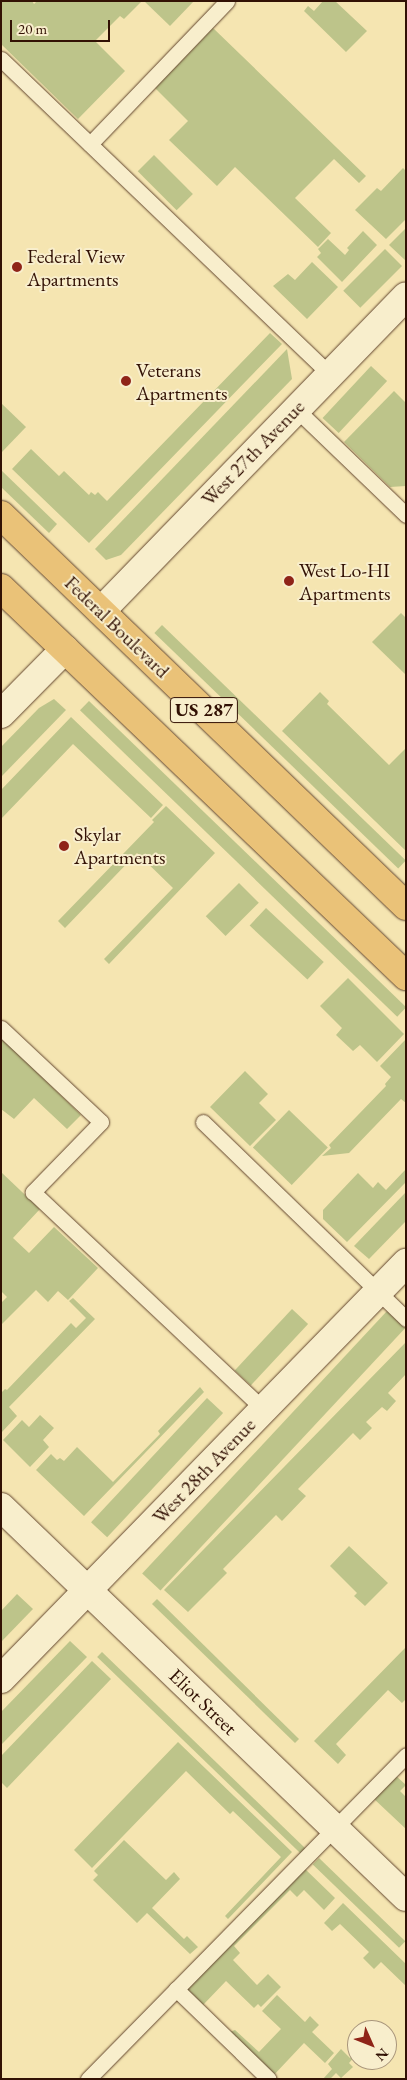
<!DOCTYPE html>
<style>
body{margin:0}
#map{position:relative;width:407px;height:2080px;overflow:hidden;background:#f5e5b1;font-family:"EB Garamond",serif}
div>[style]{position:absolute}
.green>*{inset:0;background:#bdc48a;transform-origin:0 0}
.roads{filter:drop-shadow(0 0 1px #63462f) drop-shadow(0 0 1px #63462f)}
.service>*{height:15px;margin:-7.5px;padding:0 7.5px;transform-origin:7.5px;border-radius:7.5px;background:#f8eecc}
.minor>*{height:28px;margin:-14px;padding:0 14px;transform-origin:14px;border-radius:14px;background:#f8eecc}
.primary>*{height:28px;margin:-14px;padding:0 14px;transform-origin:14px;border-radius:14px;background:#eac278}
.dots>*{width:14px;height:14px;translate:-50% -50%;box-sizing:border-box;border:2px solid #f8eecc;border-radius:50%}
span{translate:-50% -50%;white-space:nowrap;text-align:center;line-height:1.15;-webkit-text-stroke:4px #f8eecc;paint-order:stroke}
.shield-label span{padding:1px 4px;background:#f8eecc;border:1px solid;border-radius:4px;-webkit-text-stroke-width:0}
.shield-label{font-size:19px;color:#321104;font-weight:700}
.poi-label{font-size:20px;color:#321104}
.left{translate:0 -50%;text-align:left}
.street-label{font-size:20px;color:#321104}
.frame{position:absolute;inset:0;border:2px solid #321104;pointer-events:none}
.north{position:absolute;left:347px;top:2020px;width:50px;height:50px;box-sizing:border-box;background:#f8eecc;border:1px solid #a9967c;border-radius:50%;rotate:134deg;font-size:14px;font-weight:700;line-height:20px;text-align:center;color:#321104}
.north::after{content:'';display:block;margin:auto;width:18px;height:22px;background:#8f2418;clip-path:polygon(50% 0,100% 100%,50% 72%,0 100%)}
.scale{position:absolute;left:10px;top:20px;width:100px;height:22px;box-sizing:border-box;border:2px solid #321104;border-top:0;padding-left:6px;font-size:15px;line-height:18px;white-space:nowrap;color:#321104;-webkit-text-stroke:4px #f8eecc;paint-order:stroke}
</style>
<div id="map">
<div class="green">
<i style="clip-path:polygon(1px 1px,32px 1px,34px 4px,37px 1px,142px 1px,124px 19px,120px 16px,95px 41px,125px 71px,78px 119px,1px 44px)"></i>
<i style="clip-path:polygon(144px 1px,194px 1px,170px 26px)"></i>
<i style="clip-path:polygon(323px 1px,335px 1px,367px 31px,346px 52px,304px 11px,308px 6px,314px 11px)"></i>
<i style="clip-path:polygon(213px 28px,366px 176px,359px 183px,334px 159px,295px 198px,331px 233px,318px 247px,235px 167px,217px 186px,169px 140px,188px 121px,155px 88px)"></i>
<i style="left:154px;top:155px;width:55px;height:23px;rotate:45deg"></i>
<i style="clip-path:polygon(403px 168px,406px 171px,406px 219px,386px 239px,355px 210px,377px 188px,381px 191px)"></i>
<i style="clip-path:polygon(406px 228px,406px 261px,389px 245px)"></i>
<i style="clip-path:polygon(363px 231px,377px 245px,342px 282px,317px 257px,321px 253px,318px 249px,328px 239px,345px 255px,349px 250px,347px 248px)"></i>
<i style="left:385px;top:249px;width:24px;height:59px;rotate:45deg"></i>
<i style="clip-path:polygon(312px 262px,338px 287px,307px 319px,273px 286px,288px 274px,295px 280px)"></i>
<i style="clip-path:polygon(270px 333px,282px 344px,89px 543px,12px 469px,31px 449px,59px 476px,64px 471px,89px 495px,91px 492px,95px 495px,98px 492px,107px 501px)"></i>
<i style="clip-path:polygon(287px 349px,292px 379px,121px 555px,106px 560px,95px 549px)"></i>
<i style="left:371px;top:366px;width:22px;height:71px;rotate:43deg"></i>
<i style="clip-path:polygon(394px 391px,406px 403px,406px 486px,390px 487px,344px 442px)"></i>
<i style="clip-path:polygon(1px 403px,26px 427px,1px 453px)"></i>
<i style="clip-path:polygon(1px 470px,57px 524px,49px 533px,1px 487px)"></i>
<i style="clip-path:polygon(401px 613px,406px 618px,406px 675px,372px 642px)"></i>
<i style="left:162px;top:625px;width:339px;height:11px;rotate:44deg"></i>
<i style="clip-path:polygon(320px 692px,329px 701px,327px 704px,389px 765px,406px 748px,406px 851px,282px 731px)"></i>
<i style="clip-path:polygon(54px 699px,66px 710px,1px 777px,1px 747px,39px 708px)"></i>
<i style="left:89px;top:701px;width:441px;height:13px;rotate:44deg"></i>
<i style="clip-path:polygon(71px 717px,163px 805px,151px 818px,73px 744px,1px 819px,1px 790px)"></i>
<i style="clip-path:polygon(166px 806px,215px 853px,109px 964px,104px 959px,173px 888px,137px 853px,65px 928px,58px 921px,154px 822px,152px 820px)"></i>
<i style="left:239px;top:883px;width:28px;height:47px;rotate:45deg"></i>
<i style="left:266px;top:908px;width:79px;height:24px;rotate:43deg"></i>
<i style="clip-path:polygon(348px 978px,404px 1034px,377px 1062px,360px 1045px,353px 1051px,336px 1035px,342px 1028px,320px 1006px)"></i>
<i style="clip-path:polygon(1px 1037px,81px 1115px,67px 1129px,34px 1098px,14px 1119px,1px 1109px)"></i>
<i style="clip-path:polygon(406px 1039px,406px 1103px,401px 1099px,349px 1153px,322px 1156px,331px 1148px,329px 1145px,386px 1086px,385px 1084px,391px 1077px,380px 1066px)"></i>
<i style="clip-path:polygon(245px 1071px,268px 1094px,259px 1103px,276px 1120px,250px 1146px,210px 1107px)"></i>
<i style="left:289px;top:1110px;width:54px;height:52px;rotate:44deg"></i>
<i style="clip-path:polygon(406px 1169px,406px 1182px,347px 1242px,323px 1219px,323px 1210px,358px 1173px,373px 1188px,378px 1182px,386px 1190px)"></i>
<i style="clip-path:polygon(1px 1172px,40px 1209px,13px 1238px,29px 1253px,54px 1227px,98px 1268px,68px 1300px,58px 1291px,48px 1302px,36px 1290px,1px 1325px,1px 1303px,7px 1297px,1px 1291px)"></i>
<i style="clip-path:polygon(406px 1192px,406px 1221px,369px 1259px,354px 1246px)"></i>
<i style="clip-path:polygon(73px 1298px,95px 1319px,9px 1407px,17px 1416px,1px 1433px,1px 1393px,5px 1389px,7px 1390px,71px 1323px,76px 1328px,86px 1318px,69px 1301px)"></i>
<i style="left:292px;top:1309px;width:22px;height:84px;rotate:43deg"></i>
<i style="left:387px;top:1311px;width:25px;height:359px;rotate:43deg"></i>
<i style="clip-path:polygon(406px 1342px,406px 1374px,388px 1393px,396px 1401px,387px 1411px,382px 1407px,366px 1422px,372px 1428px,360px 1440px,353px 1433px,298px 1489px,306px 1496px,282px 1521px,276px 1515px,223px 1569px,227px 1573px,188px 1612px,164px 1590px)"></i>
<i style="clip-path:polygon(200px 1387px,204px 1392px,84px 1516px,36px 1470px,51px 1454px,57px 1460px,60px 1458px,64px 1461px,77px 1447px,113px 1482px,160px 1434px,158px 1431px)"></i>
<i style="left:207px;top:1398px;width:22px;height:170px;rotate:43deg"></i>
<i style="clip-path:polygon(40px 1415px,54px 1428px,43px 1440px,49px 1447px,30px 1467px,3px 1440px,22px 1420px,29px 1427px)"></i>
<i style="clip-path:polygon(349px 1546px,388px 1583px,365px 1606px,354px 1596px,357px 1593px,330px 1566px)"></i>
<i style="clip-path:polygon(17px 1594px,33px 1609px,1px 1642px,1px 1611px)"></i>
<i style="clip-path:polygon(157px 1599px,299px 1739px,295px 1743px,152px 1604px)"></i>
<i style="clip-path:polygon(70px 1641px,87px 1657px,1px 1745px,1px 1712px)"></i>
<i style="clip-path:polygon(406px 1647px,406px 1699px,402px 1703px,388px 1690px,336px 1744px,346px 1755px,338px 1764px,314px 1741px)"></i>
<i style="left:102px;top:1652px;width:284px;height:7px;rotate:44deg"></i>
<i style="clip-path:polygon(92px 1661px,111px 1679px,7px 1788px,1px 1782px,1px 1756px)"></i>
<i style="clip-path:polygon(178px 1742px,292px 1852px,228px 1919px,225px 1916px,281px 1857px,233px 1811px,230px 1814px,186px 1771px,92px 1868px,74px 1850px)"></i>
<i style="clip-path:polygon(395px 1775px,406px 1785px,400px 1791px,406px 1797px,406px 1829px,373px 1798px)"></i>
<i style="clip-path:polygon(124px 1840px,166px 1880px,174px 1872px,180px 1879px,152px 1908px,184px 1939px,187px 1936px,198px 1947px,190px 1954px,147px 1913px,137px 1923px,93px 1880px,98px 1875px,94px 1871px)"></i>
<i style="left:319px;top:1858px;width:120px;height:9px;rotate:44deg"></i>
<i style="clip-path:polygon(302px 1866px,335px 1898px,324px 1910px,304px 1890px,297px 1897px,290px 1890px,234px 1946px,240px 1953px,233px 1960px,257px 1985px,268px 1974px,281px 1987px,261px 2007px,258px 2004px,254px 2008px,226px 1981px,203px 2005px,181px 1989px)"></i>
<i style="clip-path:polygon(343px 1903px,406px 1964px,406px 1986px,381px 1962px,374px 1969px,363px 1958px,369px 1952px,340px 1924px,332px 1931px,324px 1923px)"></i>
<i style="clip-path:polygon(277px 1995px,305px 2022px,310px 2016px,319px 2025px,312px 2032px,334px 2053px,325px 2063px,304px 2043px,272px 2077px,227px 2033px,235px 2030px,259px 2052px,281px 2029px,262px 2011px)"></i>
<i style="clip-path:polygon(341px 2049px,350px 2058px,357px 2050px,357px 2054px,349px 2063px,353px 2067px,341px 2078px,336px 2073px,330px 2079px,323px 2079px,332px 2069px,328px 2064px)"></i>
</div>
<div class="roads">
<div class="service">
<i style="left:1px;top:59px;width:455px;rotate:43.8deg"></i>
<i style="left:90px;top:144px;width:198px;rotate:-46.2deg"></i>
<i style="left:296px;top:409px;width:153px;rotate:43.9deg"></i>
<i style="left:1px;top:1028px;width:137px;rotate:43.2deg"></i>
<i style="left:101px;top:1122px;width:98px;rotate:134.2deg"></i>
<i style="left:33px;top:1192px;width:316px;rotate:43.3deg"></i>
<i style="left:203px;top:1122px;width:283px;rotate:44.1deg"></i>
<i style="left:176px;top:1989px;width:129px;rotate:44.1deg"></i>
<i style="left:88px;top:2079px;width:454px;rotate:-45.5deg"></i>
</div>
<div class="minor">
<i style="left:101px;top:611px;width:438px;rotate:-45.9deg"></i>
<i style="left:1px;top:714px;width:91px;rotate:-45.4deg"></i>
<i style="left:1px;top:1507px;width:562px;rotate:43.92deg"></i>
<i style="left:1px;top:1679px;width:581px;rotate:-45.77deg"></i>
</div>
<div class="primary">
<i style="left:1px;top:515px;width:563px;rotate:43.99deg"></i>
<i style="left:1px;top:588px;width:561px;rotate:43.77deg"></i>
</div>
</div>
<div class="dots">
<i style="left:17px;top:267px;background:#8f2418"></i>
<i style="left:126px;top:381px;background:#8f2418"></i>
<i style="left:289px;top:581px;background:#8f2418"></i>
<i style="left:64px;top:846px;background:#8f2418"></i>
</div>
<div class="shield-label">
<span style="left:204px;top:710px">US 287</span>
</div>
<div class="poi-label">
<span class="left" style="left:27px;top:268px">Federal View<br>Apartments</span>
<span class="left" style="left:136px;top:382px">Veterans<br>Apartments</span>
<span class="left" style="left:299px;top:582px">West Lo-HI<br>Apartments</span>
<span class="left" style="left:74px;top:846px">Skylar<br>Apartments</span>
</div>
<div class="street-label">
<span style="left:253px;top:453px;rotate:-46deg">West 27th Avenue</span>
<span style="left:117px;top:627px;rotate:44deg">Federal Boulevard</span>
<span style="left:204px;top:1471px;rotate:-46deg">West 28th Avenue</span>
<span style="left:203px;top:1702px;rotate:44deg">Eliot Street</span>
</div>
<div class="frame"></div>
<div class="north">N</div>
<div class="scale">20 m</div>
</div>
